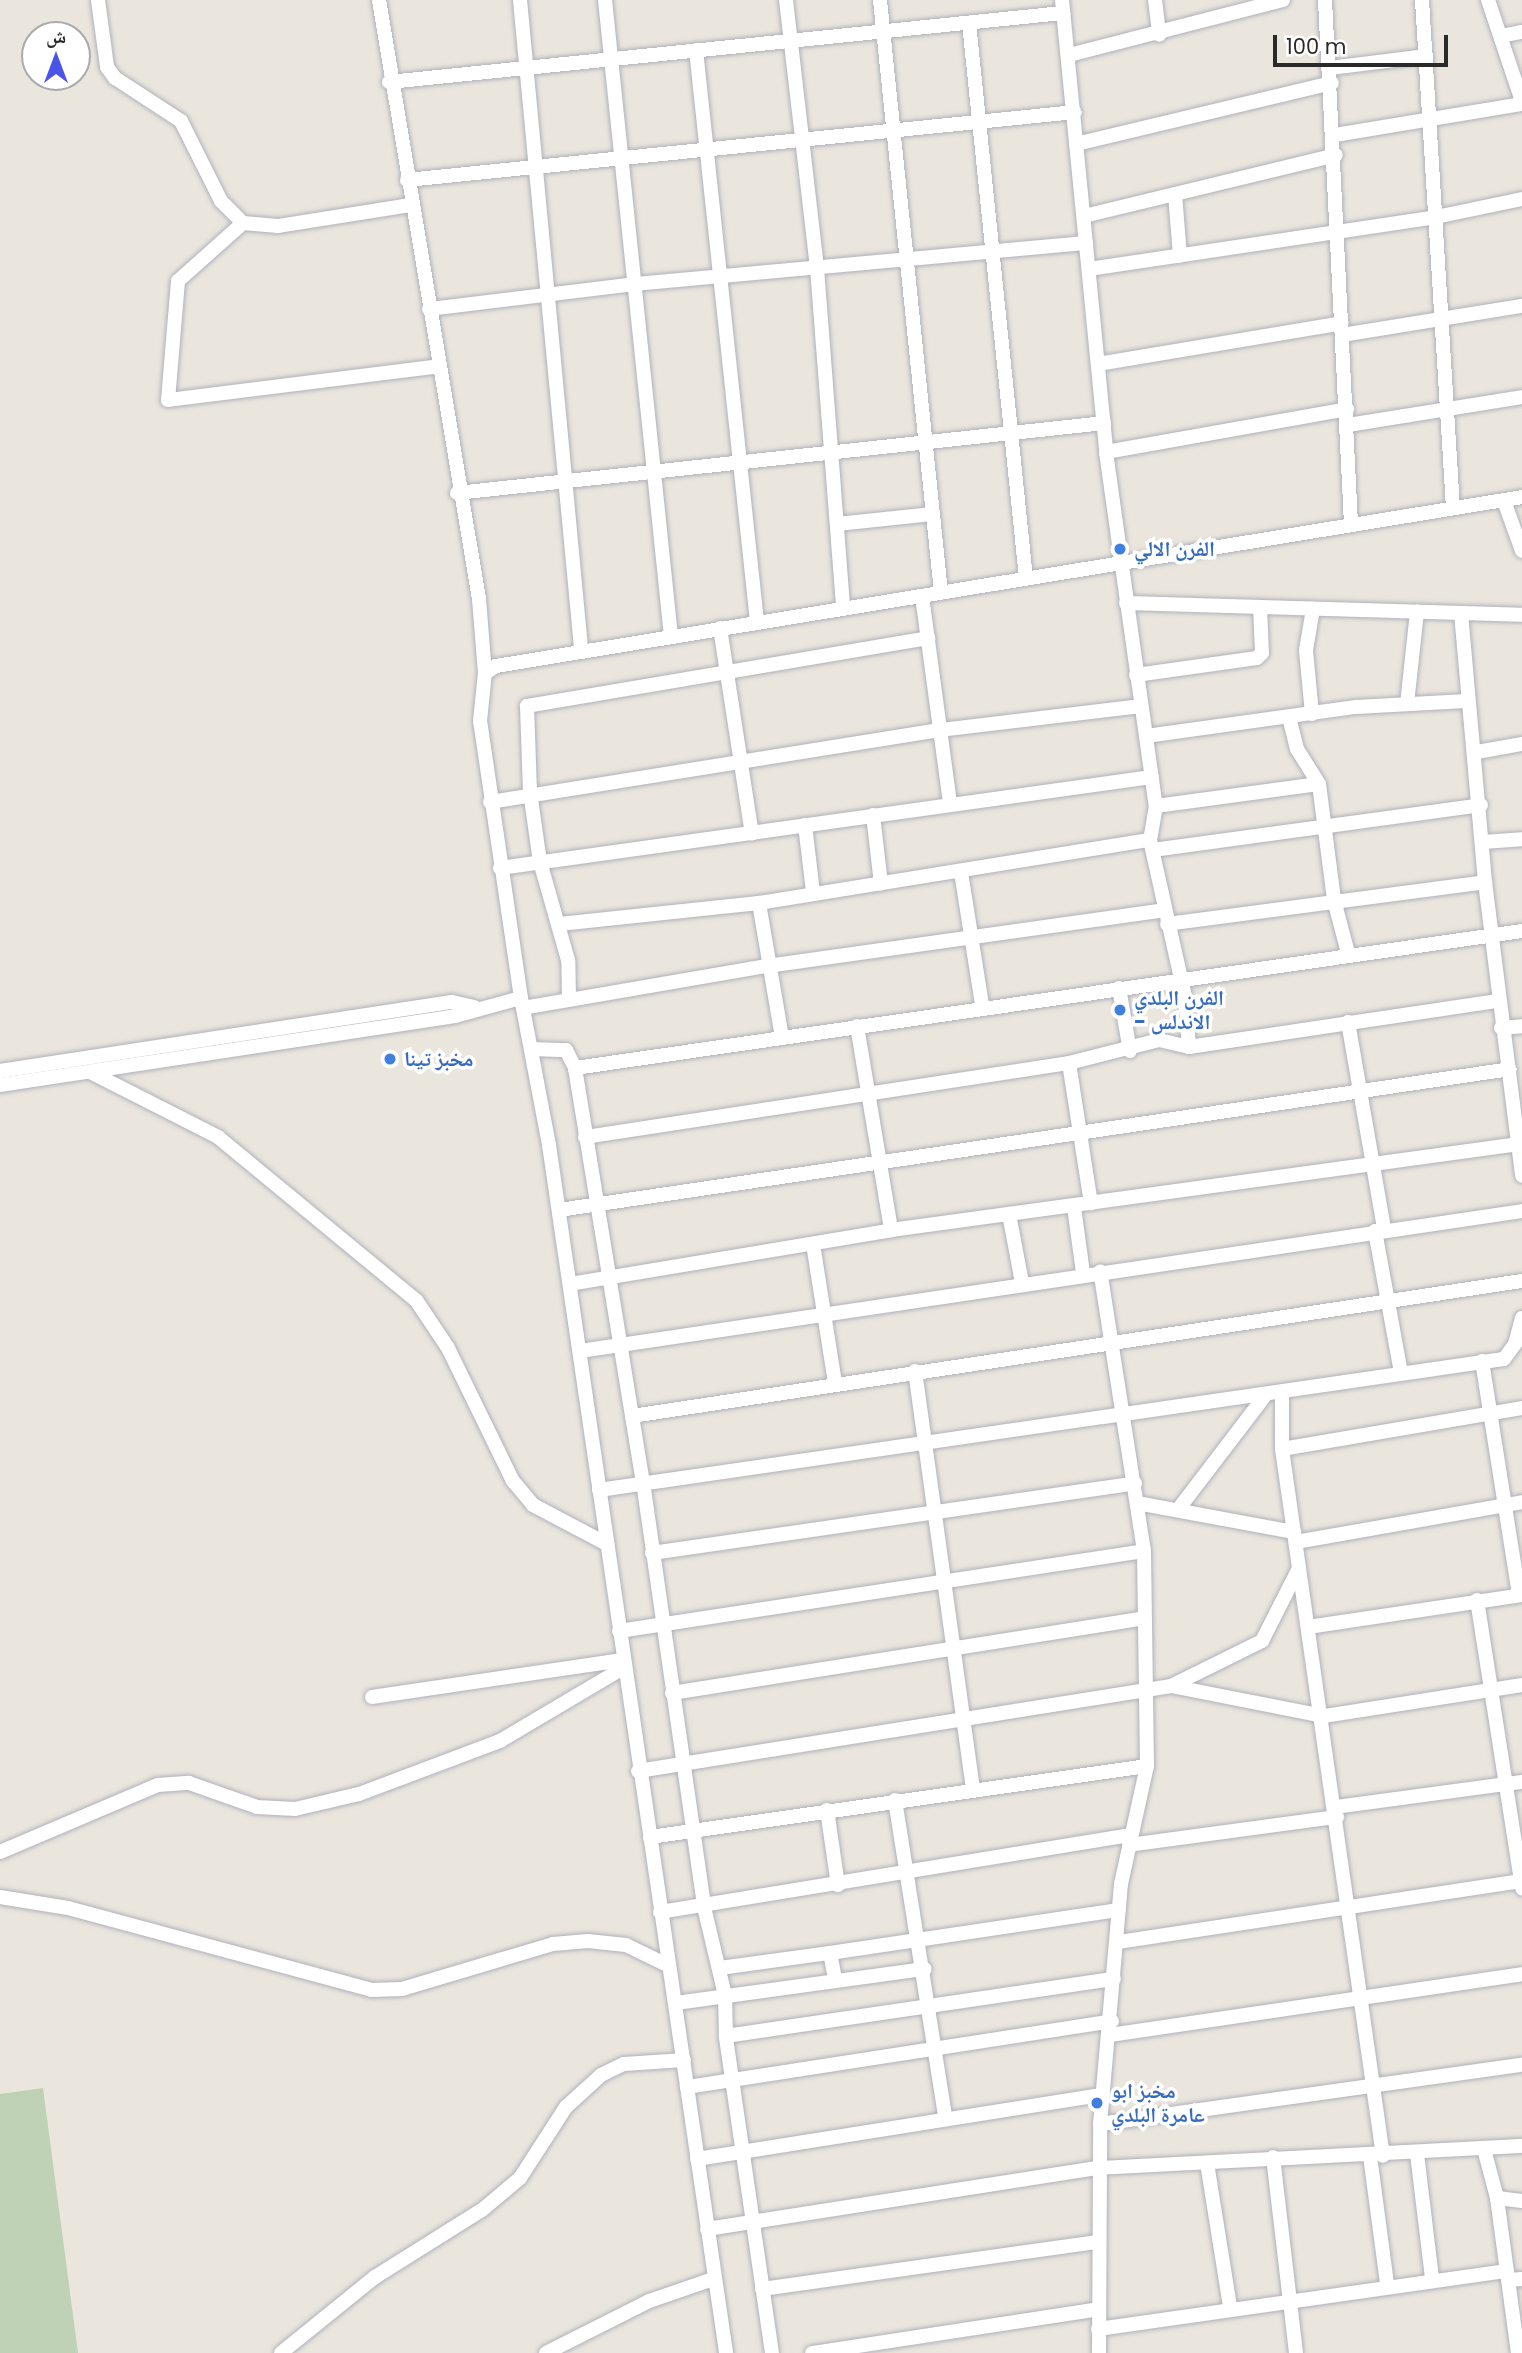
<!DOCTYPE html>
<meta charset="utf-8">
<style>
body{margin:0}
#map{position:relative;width:1522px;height:2353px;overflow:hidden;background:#eae6dd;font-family:Poppins,"Noto Naskh Arabic",sans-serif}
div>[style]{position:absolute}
.cemetery>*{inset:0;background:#c0d2b6}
.roads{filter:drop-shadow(0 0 2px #b0b1bc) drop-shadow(0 0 2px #b0b1bc)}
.minor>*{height:14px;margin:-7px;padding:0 7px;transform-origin:7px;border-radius:7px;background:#fff}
.dots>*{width:19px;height:19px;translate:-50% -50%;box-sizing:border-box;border:4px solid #fff;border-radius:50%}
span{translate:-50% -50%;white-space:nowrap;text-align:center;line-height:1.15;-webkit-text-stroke:7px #fff;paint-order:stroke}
.shop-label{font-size:21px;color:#366cbe;font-weight:700}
.left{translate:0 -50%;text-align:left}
.north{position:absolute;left:21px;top:21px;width:70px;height:70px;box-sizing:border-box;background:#fff;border:2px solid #aaa;border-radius:50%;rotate:0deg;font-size:19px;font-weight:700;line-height:28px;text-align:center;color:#2a2a2a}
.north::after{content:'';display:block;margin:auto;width:24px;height:32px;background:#4c53e8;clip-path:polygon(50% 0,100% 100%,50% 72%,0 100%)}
.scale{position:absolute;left:1273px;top:35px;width:175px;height:32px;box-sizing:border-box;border:4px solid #2a2a2a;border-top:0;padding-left:9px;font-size:21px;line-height:24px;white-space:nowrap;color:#2a2a2a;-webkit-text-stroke:5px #fff;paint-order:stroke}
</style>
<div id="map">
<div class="cemetery">
<i style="clip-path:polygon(43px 2088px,78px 2353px,0 2353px,0 2094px)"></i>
</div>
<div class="roads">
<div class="minor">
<i style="left:98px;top:0;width:68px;rotate:82.3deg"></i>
<i style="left:107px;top:67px;width:14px;rotate:54deg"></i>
<i style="left:115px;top:78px;width:79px;rotate:33.1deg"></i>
<i style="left:181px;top:121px;width:89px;rotate:63.4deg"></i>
<i style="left:221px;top:201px;width:31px;rotate:45deg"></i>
<i style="left:243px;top:223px;width:35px;rotate:5deg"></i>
<i style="left:278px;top:226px;width:135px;rotate:-9deg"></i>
<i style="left:379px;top:0;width:607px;rotate:80.52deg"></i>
<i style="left:479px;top:599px;width:74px;rotate:85.4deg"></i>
<i style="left:520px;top:0;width:651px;rotate:84.62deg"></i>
<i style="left:605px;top:0;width:639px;rotate:84.08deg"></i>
<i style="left:786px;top:0;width:270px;rotate:83.4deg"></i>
<i style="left:817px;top:268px;width:341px;rotate:85.6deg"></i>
<i style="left:880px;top:0;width:595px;rotate:84.12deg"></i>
<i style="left:1062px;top:0;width:454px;rotate:84.4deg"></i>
<i style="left:1106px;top:452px;width:358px;rotate:82deg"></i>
<i style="left:1156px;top:806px;width:35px;rotate:100deg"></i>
<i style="left:1150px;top:840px;width:161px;rotate:77.4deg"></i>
<i style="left:1185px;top:997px;width:50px;rotate:85.4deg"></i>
<i style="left:1155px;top:0;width:35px;rotate:83deg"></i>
<i style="left:1325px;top:0;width:526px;rotate:87.16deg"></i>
<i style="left:1422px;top:0;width:509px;rotate:86.51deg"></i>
<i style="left:1488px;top:0;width:107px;rotate:71.4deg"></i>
<i style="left:969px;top:23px;width:558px;rotate:84.14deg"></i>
<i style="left:1501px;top:36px;width:21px;rotate:-11deg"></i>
<i style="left:696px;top:50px;width:575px;rotate:83.91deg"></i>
<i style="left:1069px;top:55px;width:221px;rotate:-14.4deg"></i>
<i style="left:1330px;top:68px;width:97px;rotate:-7.1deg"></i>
<i style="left:389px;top:82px;width:678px;rotate:-5.85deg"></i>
<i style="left:1335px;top:135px;width:190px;rotate:-9.4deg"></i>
<i style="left:1076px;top:144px;width:263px;rotate:-13.4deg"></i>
<i style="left:407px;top:180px;width:671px;rotate:-5.81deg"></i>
<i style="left:1175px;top:194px;width:62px;rotate:85.4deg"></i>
<i style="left:1084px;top:216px;width:259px;rotate:-13.6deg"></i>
<i style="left:243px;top:223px;width:87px;rotate:138.3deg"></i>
<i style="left:178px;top:281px;width:119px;rotate:94.8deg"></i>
<i style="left:168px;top:400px;width:274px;rotate:-7.1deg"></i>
<i style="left:1089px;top:269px;width:351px;rotate:-8.5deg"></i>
<i style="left:1436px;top:217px;width:88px;rotate:-11.8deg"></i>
<i style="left:429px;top:309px;width:208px;rotate:-6.9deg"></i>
<i style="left:635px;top:284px;width:453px;rotate:-5.2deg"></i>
<i style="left:1342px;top:335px;width:182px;rotate:-9.2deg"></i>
<i style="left:1098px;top:364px;width:247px;rotate:-9.5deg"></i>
<i style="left:1348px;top:425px;width:176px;rotate:-9.1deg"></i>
<i style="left:1106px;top:452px;width:245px;rotate:-10.1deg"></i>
<i style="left:457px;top:493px;width:651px;rotate:-6.17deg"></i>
<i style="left:1504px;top:501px;width:53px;rotate:70.2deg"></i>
<i style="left:837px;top:524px;width:96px;rotate:-6deg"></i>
<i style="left:922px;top:596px;width:208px;rotate:82.3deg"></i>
<i style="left:1126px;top:603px;width:396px;rotate:1.7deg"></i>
<i style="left:1461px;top:613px;width:270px;rotate:84.9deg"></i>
<i style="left:1485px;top:882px;width:296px;rotate:82.8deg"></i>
<i style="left:720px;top:628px;width:208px;rotate:81.2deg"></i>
<i style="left:1136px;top:675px;width:122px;rotate:-8deg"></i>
<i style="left:1257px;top:658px;width:7px;rotate:-45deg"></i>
<i style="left:1262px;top:653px;width:45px;rotate:-92.5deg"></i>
<i style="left:1407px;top:704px;width:93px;rotate:-83.8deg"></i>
<i style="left:1312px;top:714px;width:64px;rotate:-95.4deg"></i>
<i style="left:1306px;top:650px;width:42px;rotate:-80.3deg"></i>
<i style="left:1289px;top:717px;width:33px;rotate:76deg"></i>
<i style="left:1297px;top:749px;width:41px;rotate:57.8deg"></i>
<i style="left:1319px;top:784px;width:117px;rotate:82.6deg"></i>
<i style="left:1334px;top:900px;width:55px;rotate:75.2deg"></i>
<i style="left:1146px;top:736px;width:212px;rotate:-7.9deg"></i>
<i style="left:1356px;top:707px;width:110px;rotate:-3.1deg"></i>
<i style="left:1477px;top:752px;width:46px;rotate:-10.1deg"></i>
<i style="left:490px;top:802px;width:456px;rotate:-9.1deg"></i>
<i style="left:940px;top:730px;width:202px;rotate:-6.8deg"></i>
<i style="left:1156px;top:806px;width:164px;rotate:-7.7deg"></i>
<i style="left:873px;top:815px;width:69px;rotate:83.4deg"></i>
<i style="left:805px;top:825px;width:67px;rotate:83.2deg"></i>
<i style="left:1483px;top:842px;width:39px;rotate:-4deg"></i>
<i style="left:1153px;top:850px;width:331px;rotate:-7.8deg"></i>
<i style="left:500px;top:868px;width:658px;rotate:-7.95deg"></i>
<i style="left:961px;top:872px;width:135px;rotate:81deg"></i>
<i style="left:759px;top:903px;width:137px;rotate:80.3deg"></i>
<i style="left:559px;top:924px;width:201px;rotate:-6deg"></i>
<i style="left:759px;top:903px;width:396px;rotate:-9.2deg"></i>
<i style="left:1167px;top:924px;width:321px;rotate:-7.5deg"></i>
<i style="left:1119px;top:988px;width:64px;rotate:80.1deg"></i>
<i style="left:521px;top:998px;width:150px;rotate:79.2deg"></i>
<i style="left:549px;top:1145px;width:1221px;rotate:81.66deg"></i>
<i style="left:569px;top:999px;width:39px;rotate:-91deg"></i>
<i style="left:568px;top:960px;width:102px;rotate:-105.9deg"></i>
<i style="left:540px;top:862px;width:71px;rotate:-98.1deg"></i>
<i style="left:530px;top:792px;width:86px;rotate:-92deg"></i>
<i style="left:527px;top:706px;width:407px;rotate:-9.6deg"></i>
<i style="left:523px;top:1008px;width:248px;rotate:-9.8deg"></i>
<i style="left:767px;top:966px;width:401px;rotate:-8deg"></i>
<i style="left:1348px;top:1022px;width:209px;rotate:80.1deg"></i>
<i style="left:857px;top:1026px;width:207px;rotate:80.5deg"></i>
<i style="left:1501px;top:1028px;width:21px;rotate:-5deg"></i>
<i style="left:532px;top:1049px;width:34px;rotate:2deg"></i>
<i style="left:566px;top:1050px;width:20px;rotate:63deg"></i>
<i style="left:575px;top:1068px;width:420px;rotate:80.7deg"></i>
<i style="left:643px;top:1482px;width:429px;rotate:81.8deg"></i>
<i style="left:704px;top:1907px;width:90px;rotate:76.6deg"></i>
<i style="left:725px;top:1995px;width:41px;rotate:88.6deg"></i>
<i style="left:1069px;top:1063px;width:142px;rotate:81.1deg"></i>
<i style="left:575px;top:1068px;width:957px;rotate:-8.23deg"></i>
<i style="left:0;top:1071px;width:457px;rotate:-8.7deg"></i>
<i style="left:452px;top:1002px;width:23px;rotate:13deg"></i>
<i style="left:90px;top:1072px;width:144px;rotate:26.9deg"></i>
<i style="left:218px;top:1137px;width:256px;rotate:39.5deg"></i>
<i style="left:416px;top:1300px;width:58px;rotate:56.3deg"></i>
<i style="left:448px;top:1348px;width:148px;rotate:64deg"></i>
<i style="left:513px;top:1481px;width:31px;rotate:50deg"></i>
<i style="left:533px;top:1505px;width:84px;rotate:27.8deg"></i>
<i style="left:0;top:1085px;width:460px;rotate:-8.6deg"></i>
<i style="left:455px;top:1016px;width:68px;rotate:-15.3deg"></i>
<i style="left:521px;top:998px;width:280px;rotate:-98.4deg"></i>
<i style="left:480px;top:721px;width:48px;rotate:-84.1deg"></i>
<i style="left:485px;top:673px;width:13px;rotate:-32deg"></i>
<i style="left:496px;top:666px;width:1040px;rotate:-9.35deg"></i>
<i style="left:585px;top:1137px;width:490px;rotate:-8.7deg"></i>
<i style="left:1069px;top:1063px;width:93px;rotate:-14.3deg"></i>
<i style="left:1159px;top:1040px;width:31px;rotate:13deg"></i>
<i style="left:1189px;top:1047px;width:312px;rotate:-8.5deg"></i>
<i style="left:1074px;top:1207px;width:67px;rotate:82.2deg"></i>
<i style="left:559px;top:1210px;width:961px;rotate:-8.43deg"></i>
<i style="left:1009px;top:1214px;width:70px;rotate:79.3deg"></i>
<i style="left:1375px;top:1231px;width:143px;rotate:79.6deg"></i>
<i style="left:813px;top:1244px;width:141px;rotate:81deg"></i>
<i style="left:570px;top:1284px;width:326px;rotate:-9.5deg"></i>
<i style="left:891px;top:1230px;width:634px;rotate:-7.8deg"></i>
<i style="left:580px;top:1351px;width:952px;rotate:-8.45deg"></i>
<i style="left:1482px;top:1361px;width:237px;rotate:81deg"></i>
<i style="left:915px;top:1371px;width:421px;rotate:82.1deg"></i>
<i style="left:1282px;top:1392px;width:57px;rotate:90deg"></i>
<i style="left:1282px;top:1449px;width:714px;rotate:81.87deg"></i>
<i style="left:632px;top:1416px;width:900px;rotate:-8.63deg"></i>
<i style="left:1282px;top:1449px;width:243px;rotate:-9.7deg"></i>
<i style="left:599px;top:1490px;width:914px;rotate:-8.24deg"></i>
<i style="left:1504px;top:1359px;width:19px;rotate:-54deg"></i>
<i style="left:1515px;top:1344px;width:27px;rotate:-75deg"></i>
<i style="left:1137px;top:1503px;width:160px;rotate:10.5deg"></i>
<i style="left:1180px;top:1507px;width:138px;rotate:-52.6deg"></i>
<i style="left:1296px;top:1542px;width:230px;rotate:-10deg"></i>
<i style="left:652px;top:1553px;width:488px;rotate:-8.2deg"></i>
<i style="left:1477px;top:1600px;width:292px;rotate:81.1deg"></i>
<i style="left:1308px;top:1627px;width:216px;rotate:-8.5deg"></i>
<i style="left:619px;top:1631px;width:531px;rotate:-8.66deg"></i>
<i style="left:1171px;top:1686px;width:102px;rotate:-26.3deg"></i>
<i style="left:1262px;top:1641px;width:82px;rotate:-63.1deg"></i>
<i style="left:672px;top:1693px;width:477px;rotate:-9deg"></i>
<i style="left:372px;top:1697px;width:253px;rotate:-8.4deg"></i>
<i style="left:638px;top:1771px;width:540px;rotate:-9.06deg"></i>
<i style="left:1171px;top:1686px;width:156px;rotate:11.1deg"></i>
<i style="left:1324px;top:1716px;width:200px;rotate:-8.9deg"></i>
<i style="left:895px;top:1800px;width:321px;rotate:81deg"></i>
<i style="left:1336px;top:1807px;width:188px;rotate:-7.7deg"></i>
<i style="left:827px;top:1810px;width:76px;rotate:81.7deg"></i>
<i style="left:650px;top:1837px;width:502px;rotate:-8.13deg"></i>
<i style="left:1129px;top:1845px;width:210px;rotate:-7.7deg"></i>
<i style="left:0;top:1852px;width:172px;rotate:-23deg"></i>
<i style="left:158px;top:1785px;width:31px;rotate:-4deg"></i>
<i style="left:189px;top:1783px;width:72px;rotate:19.4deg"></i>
<i style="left:257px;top:1807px;width:38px;rotate:3deg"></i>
<i style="left:295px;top:1809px;width:66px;rotate:-13.2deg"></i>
<i style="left:359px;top:1794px;width:151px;rotate:-20.6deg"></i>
<i style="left:500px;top:1741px;width:143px;rotate:-30.7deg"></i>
<i style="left:0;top:1897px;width:69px;rotate:9.2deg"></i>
<i style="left:68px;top:1908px;width:314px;rotate:15.1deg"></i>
<i style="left:371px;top:1990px;width:31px;rotate:-2deg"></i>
<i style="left:402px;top:1989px;width:158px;rotate:-16.6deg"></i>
<i style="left:553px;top:1944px;width:35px;rotate:-5deg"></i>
<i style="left:588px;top:1941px;width:38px;rotate:6deg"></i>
<i style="left:626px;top:1945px;width:48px;rotate:26deg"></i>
<i style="left:660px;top:1912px;width:475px;rotate:-9.3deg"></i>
<i style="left:1118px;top:1942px;width:409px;rotate:-8.6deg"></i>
<i style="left:830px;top:1953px;width:292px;rotate:-8.5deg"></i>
<i style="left:720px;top:1968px;width:111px;rotate:-7.8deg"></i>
<i style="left:830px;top:1953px;width:26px;rotate:79deg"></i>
<i style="left:676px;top:2003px;width:251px;rotate:-7.8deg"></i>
<i style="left:1110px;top:2035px;width:416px;rotate:-8.4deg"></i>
<i style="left:687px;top:2087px;width:430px;rotate:-8.8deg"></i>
<i style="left:1100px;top:2124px;width:426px;rotate:-8deg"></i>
<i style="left:1484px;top:2149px;width:51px;rotate:75.1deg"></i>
<i style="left:1497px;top:2198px;width:156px;rotate:82.3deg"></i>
<i style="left:1417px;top:2154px;width:125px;rotate:83.1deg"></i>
<i style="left:1370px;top:2156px;width:129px;rotate:82.4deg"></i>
<i style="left:1273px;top:2157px;width:197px;rotate:83.3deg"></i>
<i style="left:697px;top:2159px;width:411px;rotate:-9deg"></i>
<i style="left:1207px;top:2163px;width:146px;rotate:80.9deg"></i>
<i style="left:1497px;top:2198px;width:25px;rotate:7deg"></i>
<i style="left:707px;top:2229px;width:396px;rotate:-8.9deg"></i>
<i style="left:1098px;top:2168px;width:425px;rotate:-3deg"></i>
<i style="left:1508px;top:2280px;width:14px;rotate:-4deg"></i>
<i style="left:762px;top:2289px;width:339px;rotate:-8deg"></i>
<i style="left:1098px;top:2329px;width:413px;rotate:-8.1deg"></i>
<i style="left:281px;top:2353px;width:121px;rotate:-39deg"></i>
<i style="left:375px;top:2277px;width:126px;rotate:-32.1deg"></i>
<i style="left:482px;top:2210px;width:50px;rotate:-40.1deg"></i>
<i style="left:520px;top:2178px;width:85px;rotate:-57.1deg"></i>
<i style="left:566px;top:2107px;width:47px;rotate:-42.4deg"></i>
<i style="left:601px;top:2075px;width:25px;rotate:-26deg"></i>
<i style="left:624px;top:2064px;width:60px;rotate:-3.8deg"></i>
<i style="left:546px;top:2353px;width:115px;rotate:-26.8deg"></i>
<i style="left:649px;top:2301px;width:68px;rotate:-19deg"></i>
<i style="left:772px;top:2353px;width:320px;rotate:-98.3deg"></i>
<i style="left:726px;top:2036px;width:392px;rotate:-8.4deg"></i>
<i style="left:812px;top:2353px;width:289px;rotate:-8.7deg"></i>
<i style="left:1099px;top:2353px;width:229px;rotate:-89.7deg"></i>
<i style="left:1100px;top:2124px;width:241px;rotate:-85deg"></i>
<i style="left:1121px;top:1884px;width:121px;rotate:-77.6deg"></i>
<i style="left:1147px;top:1766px;width:215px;rotate:-90.8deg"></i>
<i style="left:1144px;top:1551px;width:283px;rotate:-98.9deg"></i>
</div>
</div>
<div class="dots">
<i style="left:1120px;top:549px;background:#3f7fe0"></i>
<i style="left:1120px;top:1010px;background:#3f7fe0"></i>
<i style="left:390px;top:1059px;background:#3f7fe0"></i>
<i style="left:1097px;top:2103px;background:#3f7fe0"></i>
</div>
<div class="shop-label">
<span class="left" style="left:1134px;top:549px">الفرن الالي</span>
<span class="left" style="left:1134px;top:1010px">الفرن البلدي<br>- الاندلس</span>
<span class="left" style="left:404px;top:1059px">مخبز تينا</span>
<span class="left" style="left:1111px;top:2103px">مخبز ابو<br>عامرة البلدي</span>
</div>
<div class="north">ش</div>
<div class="scale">100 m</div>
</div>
